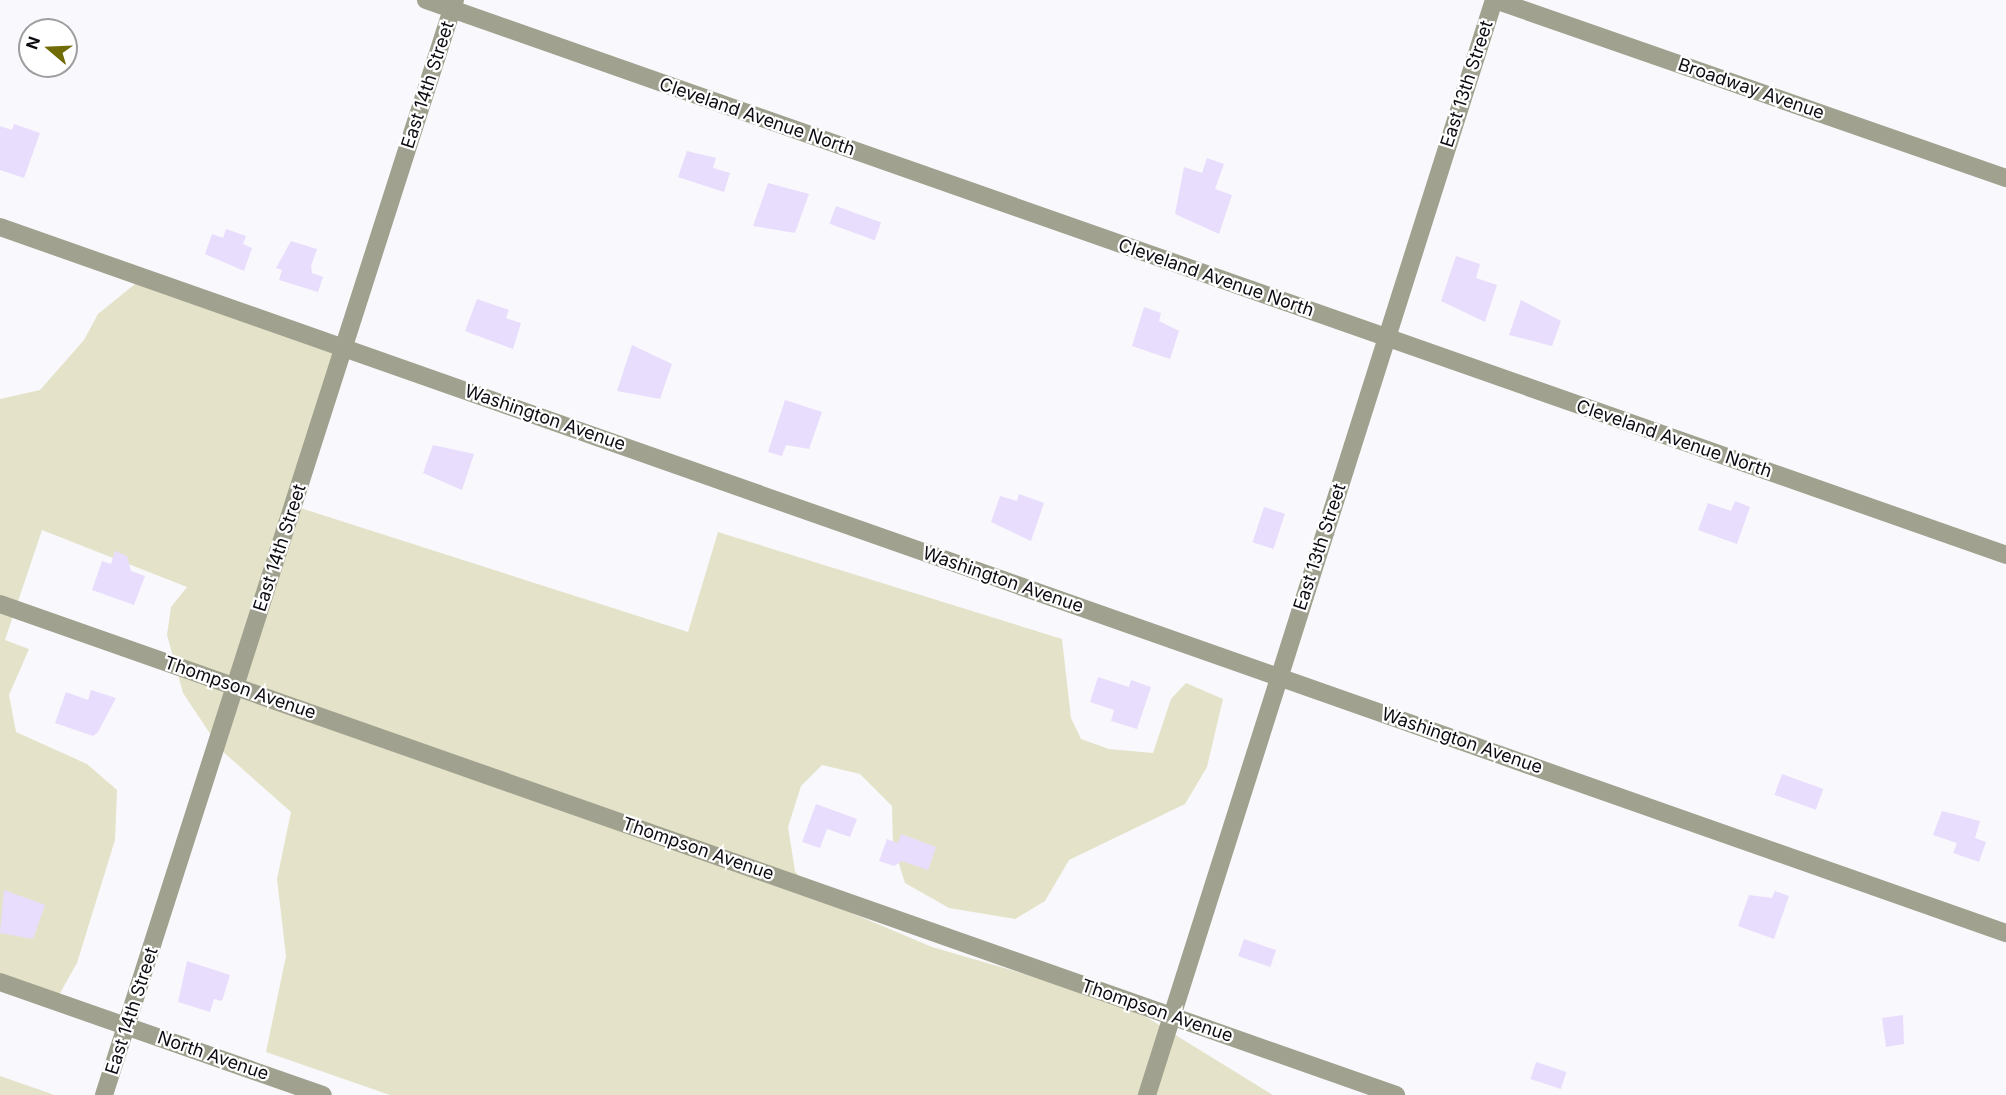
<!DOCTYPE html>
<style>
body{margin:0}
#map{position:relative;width:2006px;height:1095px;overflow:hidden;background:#f9f8fc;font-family:Inter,sans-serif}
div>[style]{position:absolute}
.green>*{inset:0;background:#e4e3c9}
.building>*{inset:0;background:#e9ddfd;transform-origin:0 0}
.minor>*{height:18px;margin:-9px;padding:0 9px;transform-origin:9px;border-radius:9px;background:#a1a18f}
span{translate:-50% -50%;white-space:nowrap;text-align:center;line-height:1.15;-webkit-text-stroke:4.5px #fff;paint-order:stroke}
.street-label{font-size:18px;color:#0e0b12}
.north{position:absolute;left:18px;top:18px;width:60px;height:60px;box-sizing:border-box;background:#fff;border:2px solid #9f9da0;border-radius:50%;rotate:289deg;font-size:16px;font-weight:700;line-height:24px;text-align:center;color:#0e0b12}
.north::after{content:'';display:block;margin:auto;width:21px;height:27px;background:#716b05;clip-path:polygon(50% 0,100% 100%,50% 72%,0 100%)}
</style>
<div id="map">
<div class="green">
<i style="clip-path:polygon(140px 280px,350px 354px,291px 505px,688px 632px,718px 532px,1062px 639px,1071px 718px,1081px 739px,1109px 749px,1153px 753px,1171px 699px,1186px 683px,1223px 699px,1207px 767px,1185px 804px,1069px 860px,1045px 901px,1015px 919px,949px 908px,905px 883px,893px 844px,892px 806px,860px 774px,822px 765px,801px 786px,788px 827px,795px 871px,814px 897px,932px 947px,1090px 993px,1148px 1018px,1273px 1095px,390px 1095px,266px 1052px,286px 956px,277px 879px,291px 812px,221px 750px,183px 693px,167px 635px,171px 607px,187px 587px,42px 530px,5px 640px,29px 649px,9px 695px,16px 732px,87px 764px,117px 790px,115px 840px,77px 963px,59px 995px,0 981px,0 399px,40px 390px,84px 340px,98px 314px)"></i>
<i style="clip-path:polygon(0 1076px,49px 1093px,54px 1095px,0 1095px)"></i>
</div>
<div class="building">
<i style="clip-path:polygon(14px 124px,40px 133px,24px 178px,0 170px,0 126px,12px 130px)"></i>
<i style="clip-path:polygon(687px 151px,716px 158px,713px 168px,730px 173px,724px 192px,678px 177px)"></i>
<i style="clip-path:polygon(1207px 158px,1224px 164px,1215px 189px,1232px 195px,1219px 234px,1175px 214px,1184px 167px,1202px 173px)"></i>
<i style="clip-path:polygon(768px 183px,809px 194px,795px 233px,753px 226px)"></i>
<i style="left:836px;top:206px;width:48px;height:19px;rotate:20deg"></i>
<i style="clip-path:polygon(226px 229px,246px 236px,243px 244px,252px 248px,244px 271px,205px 254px,212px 234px,223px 238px)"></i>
<i style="clip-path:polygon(291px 241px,317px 249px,311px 266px,312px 273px,323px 277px,318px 292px,279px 280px,282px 270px,276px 268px)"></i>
<i style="clip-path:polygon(1456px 256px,1480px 264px,1476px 278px,1497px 285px,1485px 322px,1441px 301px)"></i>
<i style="clip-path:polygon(477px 299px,509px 310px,506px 318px,521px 323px,513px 349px,465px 331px)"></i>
<i style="clip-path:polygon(1521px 300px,1561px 321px,1552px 346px,1509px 335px)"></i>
<i style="clip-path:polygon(1144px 307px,1161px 313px,1159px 321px,1179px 331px,1170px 359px,1132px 346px)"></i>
<i style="clip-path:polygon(632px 345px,672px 364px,660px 399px,617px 391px)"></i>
<i style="clip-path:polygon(785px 400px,822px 412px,809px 449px,786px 445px,782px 456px,768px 452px)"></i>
<i style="clip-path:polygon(433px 445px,474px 454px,462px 490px,423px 473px)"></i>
<i style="clip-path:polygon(1019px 494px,1044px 503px,1031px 541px,991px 522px,1000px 496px,1017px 501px)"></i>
<i style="clip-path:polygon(1735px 501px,1750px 507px,1737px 544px,1698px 530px,1708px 503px,1731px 511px)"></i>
<i style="left:1264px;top:507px;width:22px;height:37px;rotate:18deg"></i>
<i style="clip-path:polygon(115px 551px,127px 556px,131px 571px,145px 576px,134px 605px,92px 590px,102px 561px,111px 564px)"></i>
<i style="clip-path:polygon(1098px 677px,1129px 687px,1131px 680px,1151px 687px,1137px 729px,1111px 721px,1114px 710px,1090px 702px)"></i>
<i style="clip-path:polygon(91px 690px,116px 698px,98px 732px,93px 736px,55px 723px,66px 692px,88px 700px)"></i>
<i style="left:1782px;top:774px;width:44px;height:22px;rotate:20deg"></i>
<i style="clip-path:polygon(816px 804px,857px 819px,850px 837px,827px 829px,820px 848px,802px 842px)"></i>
<i style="clip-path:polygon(1942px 811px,1980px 821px,1975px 838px,1986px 842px,1979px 862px,1953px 853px,1957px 843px,1933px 835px)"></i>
<i style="clip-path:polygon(901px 834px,936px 847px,928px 870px,902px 861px,894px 866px,879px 861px,887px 839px,898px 843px)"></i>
<i style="clip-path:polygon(4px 890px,45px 905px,33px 939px,0 933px)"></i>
<i style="clip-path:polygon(1775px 891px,1789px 896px,1774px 939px,1738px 926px,1749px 895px,1772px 898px)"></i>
<i style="left:1244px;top:939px;width:34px;height:18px;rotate:19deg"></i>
<i style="clip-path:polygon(187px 961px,230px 975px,222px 1001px,214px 999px,210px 1012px,178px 1002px)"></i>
<i style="clip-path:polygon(1903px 1015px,1904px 1044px,1886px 1047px,1882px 1018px)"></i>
<i style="left:1536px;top:1062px;width:32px;height:18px;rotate:18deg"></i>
</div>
<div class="minor">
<i style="left:426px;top:0;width:1675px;rotate:19.35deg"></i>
<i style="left:1495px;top:0;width:541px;rotate:19.21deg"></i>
<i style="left:0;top:227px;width:2127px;rotate:19.39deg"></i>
<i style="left:0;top:604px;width:1480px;rotate:19.38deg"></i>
<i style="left:0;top:982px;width:342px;rotate:19.3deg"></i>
<i style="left:104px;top:1095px;width:1150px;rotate:-72.23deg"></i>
<i style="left:1147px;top:1095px;width:1149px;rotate:-72.42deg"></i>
</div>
<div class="street-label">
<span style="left:1467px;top:84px;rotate:-72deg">East 13th Street</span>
<span style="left:428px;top:85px;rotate:-72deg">East 14th Street</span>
<span style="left:1751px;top:89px;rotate:19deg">Broadway Avenue</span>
<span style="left:757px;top:117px;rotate:19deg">Cleveland Avenue North</span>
<span style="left:1216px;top:278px;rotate:19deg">Cleveland Avenue North</span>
<span style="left:545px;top:418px;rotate:19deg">Washington Avenue</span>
<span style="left:1674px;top:439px;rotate:19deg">Cleveland Avenue North</span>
<span style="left:1320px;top:547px;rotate:-72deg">East 13th Street</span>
<span style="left:280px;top:548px;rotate:-72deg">East 14th Street</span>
<span style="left:1003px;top:580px;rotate:19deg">Washington Avenue</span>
<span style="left:240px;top:688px;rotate:19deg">Thompson Avenue</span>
<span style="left:1462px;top:741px;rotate:19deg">Washington Avenue</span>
<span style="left:698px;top:849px;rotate:19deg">Thompson Avenue</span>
<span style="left:132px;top:1011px;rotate:-72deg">East 14th Street</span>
<span style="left:1157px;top:1011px;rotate:19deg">Thompson Avenue</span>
<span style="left:213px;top:1056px;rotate:19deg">North Avenue</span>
</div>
<div class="north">N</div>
</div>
